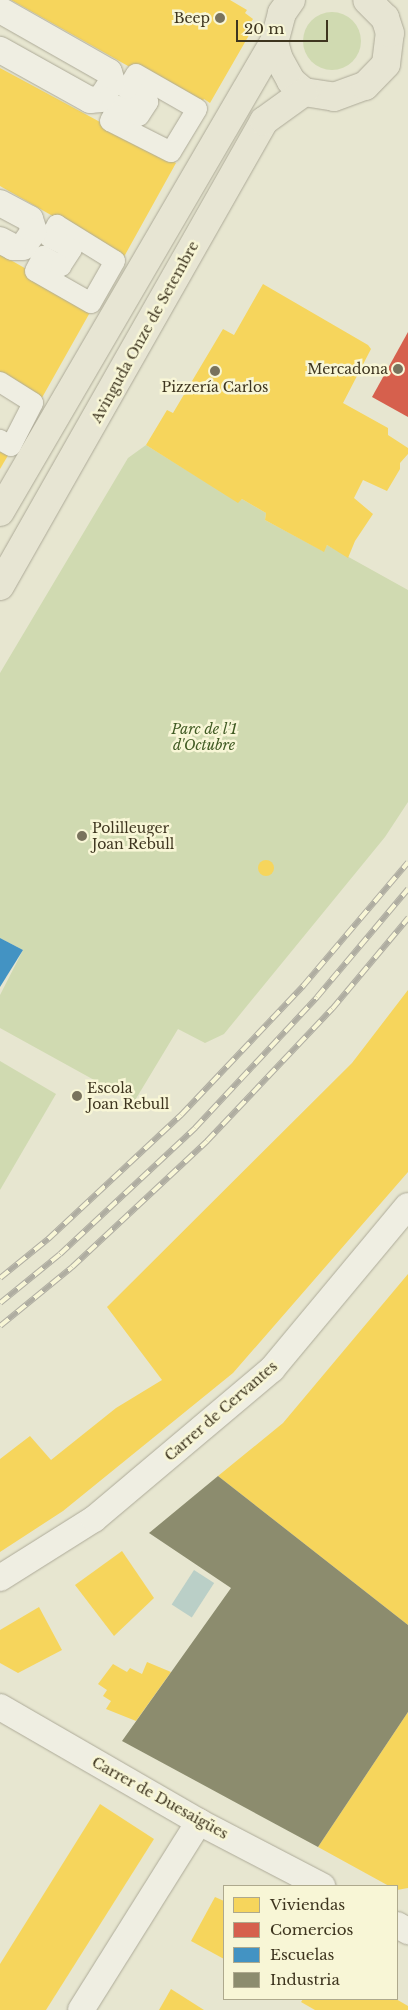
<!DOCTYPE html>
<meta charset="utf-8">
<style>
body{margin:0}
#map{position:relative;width:408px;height:2010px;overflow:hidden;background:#e7e6d0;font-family:"Libre Baskerville",serif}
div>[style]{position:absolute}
.green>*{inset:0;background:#d0dab1}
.round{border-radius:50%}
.water>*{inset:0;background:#bacfc7;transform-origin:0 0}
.homes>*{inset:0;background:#f6d55c}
.shops>*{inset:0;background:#d6604d}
.schools>*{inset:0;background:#4393c3}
.industry>*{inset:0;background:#8c8c6e}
.roads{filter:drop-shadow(0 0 1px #adaa98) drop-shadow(0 0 1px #adaa98)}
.pedestrian>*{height:20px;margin:-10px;padding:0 10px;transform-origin:10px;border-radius:10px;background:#efeee2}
.minor>*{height:26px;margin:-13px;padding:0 13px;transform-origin:13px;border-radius:13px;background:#efeee2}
.primary>*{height:28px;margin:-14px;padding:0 14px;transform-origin:14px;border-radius:14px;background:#e7e5d3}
.rail>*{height:5.5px;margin-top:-2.75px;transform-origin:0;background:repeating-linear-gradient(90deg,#f8f6d6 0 11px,#afada1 0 22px);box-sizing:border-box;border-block:1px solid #afada1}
.dots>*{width:14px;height:14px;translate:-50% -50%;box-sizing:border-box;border:2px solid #f8f6d6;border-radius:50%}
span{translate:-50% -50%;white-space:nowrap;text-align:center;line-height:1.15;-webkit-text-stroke:5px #f8f6d6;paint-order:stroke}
.poi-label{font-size:14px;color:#3e351f}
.right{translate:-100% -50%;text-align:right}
.left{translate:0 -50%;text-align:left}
.street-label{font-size:14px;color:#3e351f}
.park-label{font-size:14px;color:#415b24;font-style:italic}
.legend{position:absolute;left:223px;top:1885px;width:175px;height:115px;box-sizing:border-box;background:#f8f6d6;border:1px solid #aea98d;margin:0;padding:6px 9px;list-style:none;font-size:15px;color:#3e351f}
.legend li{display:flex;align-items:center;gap:10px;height:25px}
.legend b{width:25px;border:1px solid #aea98d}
.scale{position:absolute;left:236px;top:20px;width:92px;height:22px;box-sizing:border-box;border:2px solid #3e351f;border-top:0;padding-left:6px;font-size:15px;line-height:18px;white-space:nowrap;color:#3e351f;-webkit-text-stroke:4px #f8f6d6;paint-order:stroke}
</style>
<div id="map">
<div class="green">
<i class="round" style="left:303px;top:12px;width:58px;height:58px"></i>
<i style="clip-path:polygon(146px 445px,238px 502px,242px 499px,266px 513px,265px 520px,323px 551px,327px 545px,408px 590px,408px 802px,385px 837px,224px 1034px,205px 1043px,178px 1029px,134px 1102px,0 1028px,0 995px,23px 950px,0 938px,0 673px,128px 458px)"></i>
<i style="clip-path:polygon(0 1061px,56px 1094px,0 1190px)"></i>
</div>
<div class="water">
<i style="left:194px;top:1570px;width:24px;height:41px;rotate:33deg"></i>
</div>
<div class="homes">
<i style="clip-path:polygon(11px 0,230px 0,247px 10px,245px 13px,253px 19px,248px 27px,252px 30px,210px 103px,204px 99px,199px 106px)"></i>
<i style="clip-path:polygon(0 68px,176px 163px,120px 264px,79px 231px,0 186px)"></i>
<i style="clip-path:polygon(0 254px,93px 307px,39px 403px,0 376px)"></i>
<i style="clip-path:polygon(263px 284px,368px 345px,371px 349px,343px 403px,388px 428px,388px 435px,408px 448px,408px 454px,400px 463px,400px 469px,387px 491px,363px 480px,354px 498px,373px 514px,355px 541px,348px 558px,327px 545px,324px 552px,265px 520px,266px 513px,242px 499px,238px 503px,146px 445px,167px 410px,173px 413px,223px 329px,234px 335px)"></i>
<i style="clip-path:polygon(0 447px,10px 452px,0 469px)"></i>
<i class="round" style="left:258px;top:860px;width:16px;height:16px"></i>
<i style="clip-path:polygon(408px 990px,408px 1172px,233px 1373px,63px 1511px,0 1552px,0 1459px,30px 1436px,51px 1460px,116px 1408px,162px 1380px,107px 1307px,352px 1063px)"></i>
<i style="clip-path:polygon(408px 1274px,408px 1625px,218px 1476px,283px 1423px)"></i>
<i style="clip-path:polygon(122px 1551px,154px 1598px,114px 1636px,75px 1585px)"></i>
<i style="clip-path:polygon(39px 1607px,62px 1650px,18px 1673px,0 1663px,0 1630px)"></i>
<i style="clip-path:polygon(147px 1662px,171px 1672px,136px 1721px,106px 1709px,111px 1701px,103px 1696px,107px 1690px,98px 1684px,113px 1664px,127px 1672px,130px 1668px,142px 1674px)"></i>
<i style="clip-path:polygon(408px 1712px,408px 1888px,397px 1890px,397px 1886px,389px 1886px,318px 1847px)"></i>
<i style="clip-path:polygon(100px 1804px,154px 1839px,46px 2010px,0 2010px,0 1964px)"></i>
<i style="clip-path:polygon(215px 1897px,224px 1901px,224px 1959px,191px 1941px)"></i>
<i style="clip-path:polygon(171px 1989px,204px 2010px,159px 2010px)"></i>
<i style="clip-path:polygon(303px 1999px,396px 1999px,408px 2006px,408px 2010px,315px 2010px,301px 2002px)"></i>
</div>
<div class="shops">
<i style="clip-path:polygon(408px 332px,408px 417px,372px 397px)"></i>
</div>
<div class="schools">
<i style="clip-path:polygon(0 938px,23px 950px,0 987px)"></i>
</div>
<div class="industry">
<i style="clip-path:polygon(218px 1476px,408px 1625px,408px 1712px,318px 1847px,122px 1741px,231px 1588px,149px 1533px)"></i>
</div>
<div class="roads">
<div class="pedestrian">
<i style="left:136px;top:74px;width:70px;rotate:29.8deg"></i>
<i style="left:197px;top:109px;width:50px;rotate:121.2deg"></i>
<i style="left:171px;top:152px;width:68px;rotate:-153.1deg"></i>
<i style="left:110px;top:121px;width:17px;rotate:-62deg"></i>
<i style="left:118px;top:106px;width:23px;rotate:25deg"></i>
<i style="left:139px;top:116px;width:17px;rotate:-57deg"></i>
<i style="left:148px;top:102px;width:25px;rotate:-148deg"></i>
<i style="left:127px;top:89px;width:17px;rotate:-59deg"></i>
<i style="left:57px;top:225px;width:68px;rotate:31.8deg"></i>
<i style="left:115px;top:261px;width:48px;rotate:119.7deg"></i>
<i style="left:91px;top:303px;width:64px;rotate:-150.3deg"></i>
<i style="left:35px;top:271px;width:17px;rotate:-62deg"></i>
<i style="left:43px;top:256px;width:21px;rotate:29deg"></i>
<i style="left:61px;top:266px;width:20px;rotate:-57deg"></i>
<i style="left:72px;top:249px;width:25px;rotate:-153deg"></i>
<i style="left:50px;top:238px;width:15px;rotate:-62deg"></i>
<i style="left:0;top:382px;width:39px;rotate:32deg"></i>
<i style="left:33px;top:403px;width:48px;rotate:117.1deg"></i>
<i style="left:11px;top:446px;width:13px;rotate:-151deg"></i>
</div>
<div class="minor">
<i style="left:0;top:10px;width:125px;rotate:29.6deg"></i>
<i style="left:109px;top:72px;width:10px;rotate:73deg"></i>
<i style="left:112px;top:82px;width:20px;rotate:123deg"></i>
<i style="left:101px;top:99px;width:11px;rotate:175deg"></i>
<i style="left:90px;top:100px;width:103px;rotate:-150.9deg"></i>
<i style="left:0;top:203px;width:34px;rotate:28deg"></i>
<i style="left:30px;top:219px;width:13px;rotate:72deg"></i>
<i style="left:34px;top:231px;width:19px;rotate:125deg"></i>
<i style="left:23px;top:247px;width:10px;rotate:180deg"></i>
<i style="left:13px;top:247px;width:15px;rotate:-152deg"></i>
<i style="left:0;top:1578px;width:111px;rotate:-32.1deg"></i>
<i style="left:94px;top:1519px;width:233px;rotate:-40.1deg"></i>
<i style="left:272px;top:1369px;width:212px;rotate:-50.2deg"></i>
<i style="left:0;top:1707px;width:230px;rotate:30deg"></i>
<i style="left:199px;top:1822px;width:139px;rotate:27.5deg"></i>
<i style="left:397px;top:1925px;width:13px;rotate:29deg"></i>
<i style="left:81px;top:2010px;width:222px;rotate:-57.9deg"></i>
</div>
<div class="primary">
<i style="left:291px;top:0;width:16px;rotate:125deg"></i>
<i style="left:282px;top:13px;width:30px;rotate:105deg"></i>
<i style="left:274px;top:42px;width:18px;rotate:74deg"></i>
<i style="left:279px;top:59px;width:25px;rotate:61deg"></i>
<i style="left:291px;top:81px;width:17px;rotate:40deg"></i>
<i style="left:304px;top:92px;width:30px;rotate:9deg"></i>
<i style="left:334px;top:97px;width:33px;rotate:-20deg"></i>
<i style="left:365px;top:86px;width:30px;rotate:-46deg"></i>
<i style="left:386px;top:64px;width:31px;rotate:-83deg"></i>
<i style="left:390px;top:33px;width:16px;rotate:-108deg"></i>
<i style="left:385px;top:18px;width:25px;rotate:-135deg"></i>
<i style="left:0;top:512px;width:544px;rotate:-59.76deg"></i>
<i style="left:0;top:586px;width:535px;rotate:-60.41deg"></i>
<i style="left:264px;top:121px;width:49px;rotate:-35.9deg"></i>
</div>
</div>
<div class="rail">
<i style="left:0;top:1278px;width:62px;rotate:-39.1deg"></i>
<i style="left:48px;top:1239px;width:182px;rotate:-43deg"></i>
<i style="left:181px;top:1115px;width:178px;rotate:-46.6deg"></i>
<i style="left:303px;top:986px;width:162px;rotate:-49.7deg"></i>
<i style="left:0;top:1303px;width:77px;rotate:-39.2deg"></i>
<i style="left:60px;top:1254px;width:185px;rotate:-43deg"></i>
<i style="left:195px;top:1128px;width:179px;rotate:-47deg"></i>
<i style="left:317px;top:997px;width:141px;rotate:-49.9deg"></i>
<i style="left:0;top:1326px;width:93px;rotate:-39.3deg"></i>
<i style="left:72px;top:1267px;width:185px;rotate:-43deg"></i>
<i style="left:207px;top:1141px;width:182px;rotate:-46.6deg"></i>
<i style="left:332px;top:1009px;width:119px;rotate:-50.1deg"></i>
</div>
<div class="dots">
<i style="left:220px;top:18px;background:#79735d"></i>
<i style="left:398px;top:369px;background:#79735d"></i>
<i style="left:215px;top:371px;background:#79735d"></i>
<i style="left:82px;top:836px;background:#79735d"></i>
<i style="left:77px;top:1096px;background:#79735d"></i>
</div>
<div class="poi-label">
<span class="right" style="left:210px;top:18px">Beep</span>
<span class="right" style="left:388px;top:369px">Mercadona</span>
<span style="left:215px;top:387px">Pizzería Carlos</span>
<span class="left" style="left:92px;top:836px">Polilleuger<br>Joan Rebull</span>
<span class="left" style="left:87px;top:1096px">Escola<br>Joan Rebull</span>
</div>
<div class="street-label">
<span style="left:145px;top:332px;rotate:-61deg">Avinguda Onze de Setembre</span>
<span style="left:221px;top:1411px;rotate:-41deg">Carrer de Cervantes</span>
<span style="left:160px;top:1798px;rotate:29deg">Carrer de Duesaigües</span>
</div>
<div class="park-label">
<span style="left:204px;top:737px">Parc de l'1<br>d'Octubre</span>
</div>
<ul class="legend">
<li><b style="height:14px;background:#f6d55c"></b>Viviendas</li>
<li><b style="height:14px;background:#d6604d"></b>Comercios</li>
<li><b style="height:14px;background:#4393c3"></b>Escuelas</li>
<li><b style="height:14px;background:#8c8c6e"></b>Industria</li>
</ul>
<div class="scale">20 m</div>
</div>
